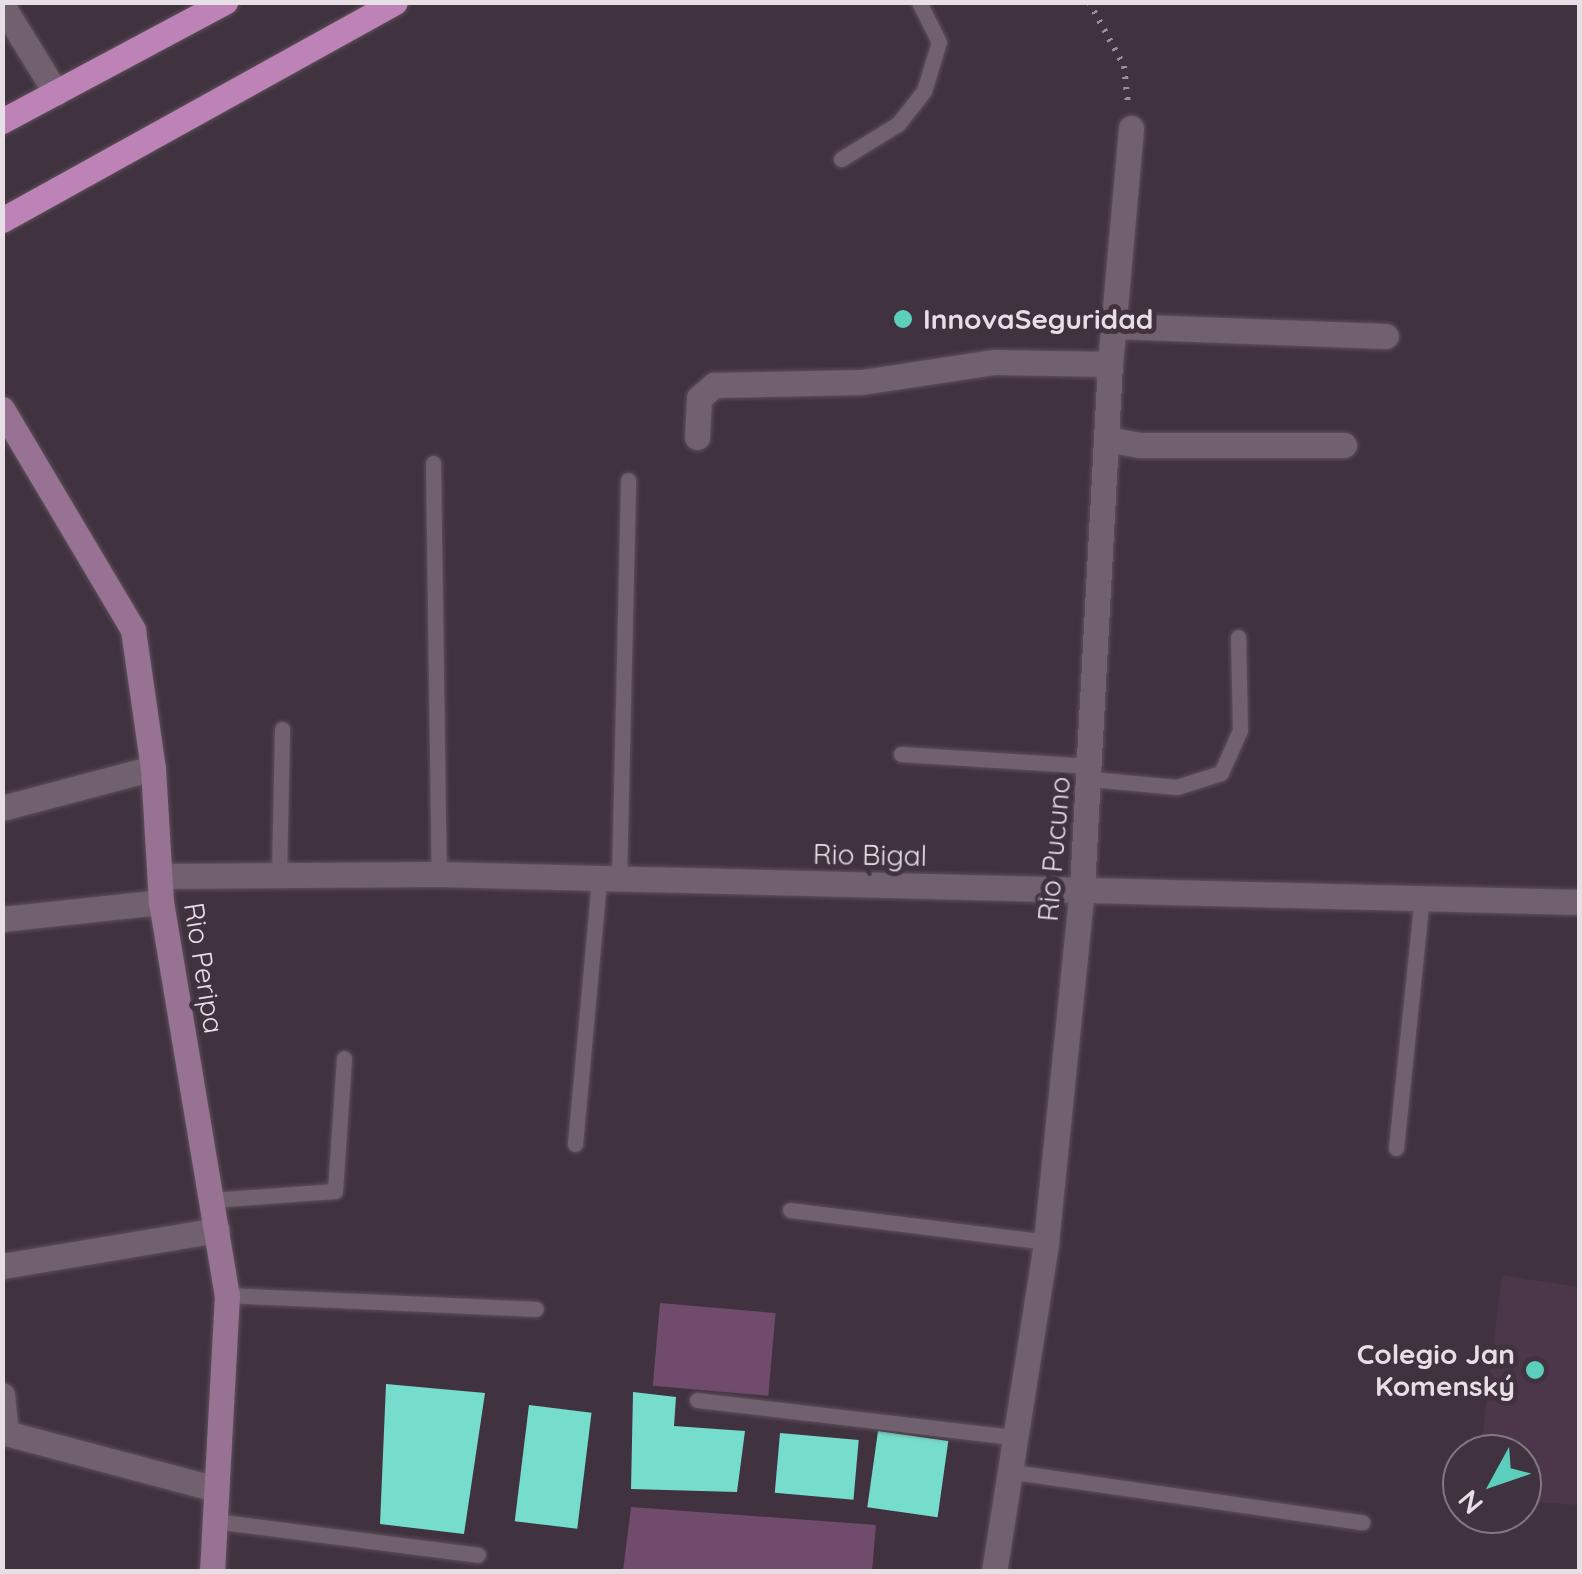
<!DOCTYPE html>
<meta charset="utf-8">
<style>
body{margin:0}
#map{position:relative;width:1582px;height:1574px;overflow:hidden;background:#40323e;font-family:Quicksand,sans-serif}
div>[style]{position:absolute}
.built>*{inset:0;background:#4b3749}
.green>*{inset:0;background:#704b6c;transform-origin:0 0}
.building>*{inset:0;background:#76dccb;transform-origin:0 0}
.path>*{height:6px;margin-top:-3px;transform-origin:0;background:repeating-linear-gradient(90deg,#9a8f99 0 2.5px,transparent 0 10.5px)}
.roads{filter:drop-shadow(0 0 2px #5d505b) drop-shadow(0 0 2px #5d505b)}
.lane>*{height:15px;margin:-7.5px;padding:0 7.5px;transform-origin:7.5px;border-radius:7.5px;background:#71616f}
.street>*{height:25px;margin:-12.5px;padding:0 12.5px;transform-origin:12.5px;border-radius:12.5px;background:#71616f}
.secondary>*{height:25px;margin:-12.5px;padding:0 12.5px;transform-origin:12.5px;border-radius:12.5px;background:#977293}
.primary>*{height:25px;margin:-12.5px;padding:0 12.5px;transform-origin:12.5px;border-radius:12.5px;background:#bd83b6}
.dots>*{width:28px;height:28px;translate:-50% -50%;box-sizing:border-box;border:5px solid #40323e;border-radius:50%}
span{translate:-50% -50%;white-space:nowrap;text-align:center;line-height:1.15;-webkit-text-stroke:10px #40323e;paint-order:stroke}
.poi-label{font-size:28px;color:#e7dee6;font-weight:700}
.left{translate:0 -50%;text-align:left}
.right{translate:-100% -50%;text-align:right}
.street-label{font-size:28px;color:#e7dee6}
.frame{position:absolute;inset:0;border:5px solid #e7dee6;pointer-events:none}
.north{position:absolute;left:1442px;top:1434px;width:100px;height:100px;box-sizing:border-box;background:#40323e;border:2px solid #837781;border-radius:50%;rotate:230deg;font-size:28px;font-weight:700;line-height:40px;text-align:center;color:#e7dee6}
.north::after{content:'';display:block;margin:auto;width:35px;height:45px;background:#5bcebc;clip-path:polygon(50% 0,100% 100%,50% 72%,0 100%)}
</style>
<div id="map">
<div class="built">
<i style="clip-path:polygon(1502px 1275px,1579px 1287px,1579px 1505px,1522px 1501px,1522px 1454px,1480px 1454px)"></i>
</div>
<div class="green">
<i style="left:660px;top:1303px;width:116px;height:83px;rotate:5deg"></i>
<i style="clip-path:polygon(631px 1507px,876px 1525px,872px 1571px,623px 1571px)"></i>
</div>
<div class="building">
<i style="clip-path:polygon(386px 1384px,485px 1393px,464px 1534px,380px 1524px)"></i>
<i style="clip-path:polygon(633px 1392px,676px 1397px,674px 1426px,745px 1431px,737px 1492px,631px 1489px)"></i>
<i style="left:529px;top:1405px;width:63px;height:117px;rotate:7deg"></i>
<i style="left:878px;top:1431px;width:71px;height:77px;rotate:8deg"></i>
<i style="left:780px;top:1433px;width:79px;height:60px;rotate:5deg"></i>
</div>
<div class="path">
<i style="left:1089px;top:2px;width:73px;rotate:61.3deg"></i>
<i style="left:1124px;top:66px;width:36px;rotate:84deg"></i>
</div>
<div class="roads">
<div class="lane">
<i style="left:841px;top:159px;width:67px;rotate:-31.6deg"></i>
<i style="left:898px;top:124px;width:42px;rotate:-51.8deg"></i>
<i style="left:924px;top:91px;width:51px;rotate:-73deg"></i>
<i style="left:939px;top:42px;width:45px;rotate:-116.6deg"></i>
<i style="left:433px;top:463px;width:411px;rotate:89.2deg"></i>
<i style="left:901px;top:754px;width:191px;rotate:3.6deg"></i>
<i style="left:1091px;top:779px;width:86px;rotate:5.3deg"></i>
<i style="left:1177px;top:787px;width:46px;rotate:-17.7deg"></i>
<i style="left:1221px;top:773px;width:47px;rotate:-66.2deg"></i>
<i style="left:1240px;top:730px;width:93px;rotate:-91.2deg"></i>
<i style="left:279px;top:875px;width:146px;rotate:-88.8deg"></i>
<i style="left:619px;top:881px;width:401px;rotate:-88.7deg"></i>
<i style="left:575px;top:1144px;width:265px;rotate:-84.8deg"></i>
<i style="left:1396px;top:1148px;width:251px;rotate:-84.1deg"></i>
<i style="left:212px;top:1200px;width:123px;rotate:-4.2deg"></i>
<i style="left:335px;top:1191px;width:133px;rotate:-86.1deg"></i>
<i style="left:790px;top:1210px;width:258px;rotate:7.1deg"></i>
<i style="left:227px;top:1295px;width:309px;rotate:2.6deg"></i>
<i style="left:697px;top:1400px;width:316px;rotate:6.7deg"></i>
<i style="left:1006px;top:1471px;width:360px;rotate:8.2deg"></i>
<i style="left:214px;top:1521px;width:266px;rotate:7.3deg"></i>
</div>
<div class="street">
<i style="left:2px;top:5px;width:103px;rotate:58.5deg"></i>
<i style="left:1114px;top:326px;width:272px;rotate:2.1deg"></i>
<i style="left:697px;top:437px;width:39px;rotate:-87deg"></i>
<i style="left:699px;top:398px;width:20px;rotate:-41deg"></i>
<i style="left:714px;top:385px;width:148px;rotate:-1.2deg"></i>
<i style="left:862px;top:382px;width:134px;rotate:-8.6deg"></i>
<i style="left:995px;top:362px;width:115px;rotate:1deg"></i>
<i style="left:1106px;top:439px;width:35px;rotate:10deg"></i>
<i style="left:1140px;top:445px;width:204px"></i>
<i style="left:2px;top:808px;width:156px;rotate:-14.8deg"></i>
<i style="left:160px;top:876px;width:279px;rotate:-0.4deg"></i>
<i style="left:439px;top:874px;width:1141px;rotate:1.41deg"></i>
<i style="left:2px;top:919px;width:160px;rotate:-6.1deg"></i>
<i style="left:2px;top:1266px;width:218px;rotate:-9.5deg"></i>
<i style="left:2px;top:1395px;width:38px;rotate:84deg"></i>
<i style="left:2px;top:1432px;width:221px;rotate:14.9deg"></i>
<i style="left:994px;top:1572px;width:334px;rotate:-81deg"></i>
<i style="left:1046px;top:1242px;width:356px;rotate:-84.2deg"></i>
<i style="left:1082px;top:888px;width:525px;rotate:-86.94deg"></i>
<i style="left:1110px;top:364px;width:237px;rotate:-84.9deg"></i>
</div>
<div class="secondary">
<i style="left:2px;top:409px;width:257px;rotate:59.3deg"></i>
<i style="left:133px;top:630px;width:139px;rotate:81.8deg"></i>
<i style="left:153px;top:768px;width:134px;rotate:86.6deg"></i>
<i style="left:161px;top:902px;width:399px;rotate:80.5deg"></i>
<i style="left:227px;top:1295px;width:277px;rotate:93.1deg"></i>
</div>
<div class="primary">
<i style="left:2px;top:121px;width:253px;rotate:-28.1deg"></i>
<i style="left:2px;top:220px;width:449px;rotate:-29deg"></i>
</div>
</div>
<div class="dots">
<i style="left:903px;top:319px;background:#5bcebc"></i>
<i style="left:1535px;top:1370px;background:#5bcebc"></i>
</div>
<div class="poi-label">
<span class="left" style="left:923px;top:319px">InnovaSeguridad</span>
<span class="right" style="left:1515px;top:1370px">Colegio Jan<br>Komenský</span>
</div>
<div class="street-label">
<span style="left:1054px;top:849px;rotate:-85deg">Rio Pucuno</span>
<span style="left:870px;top:855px;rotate:1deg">Rio Bigal</span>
<span style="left:204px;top:968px;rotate:81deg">Rio Peripa</span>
</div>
<div class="frame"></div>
<div class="north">N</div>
</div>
